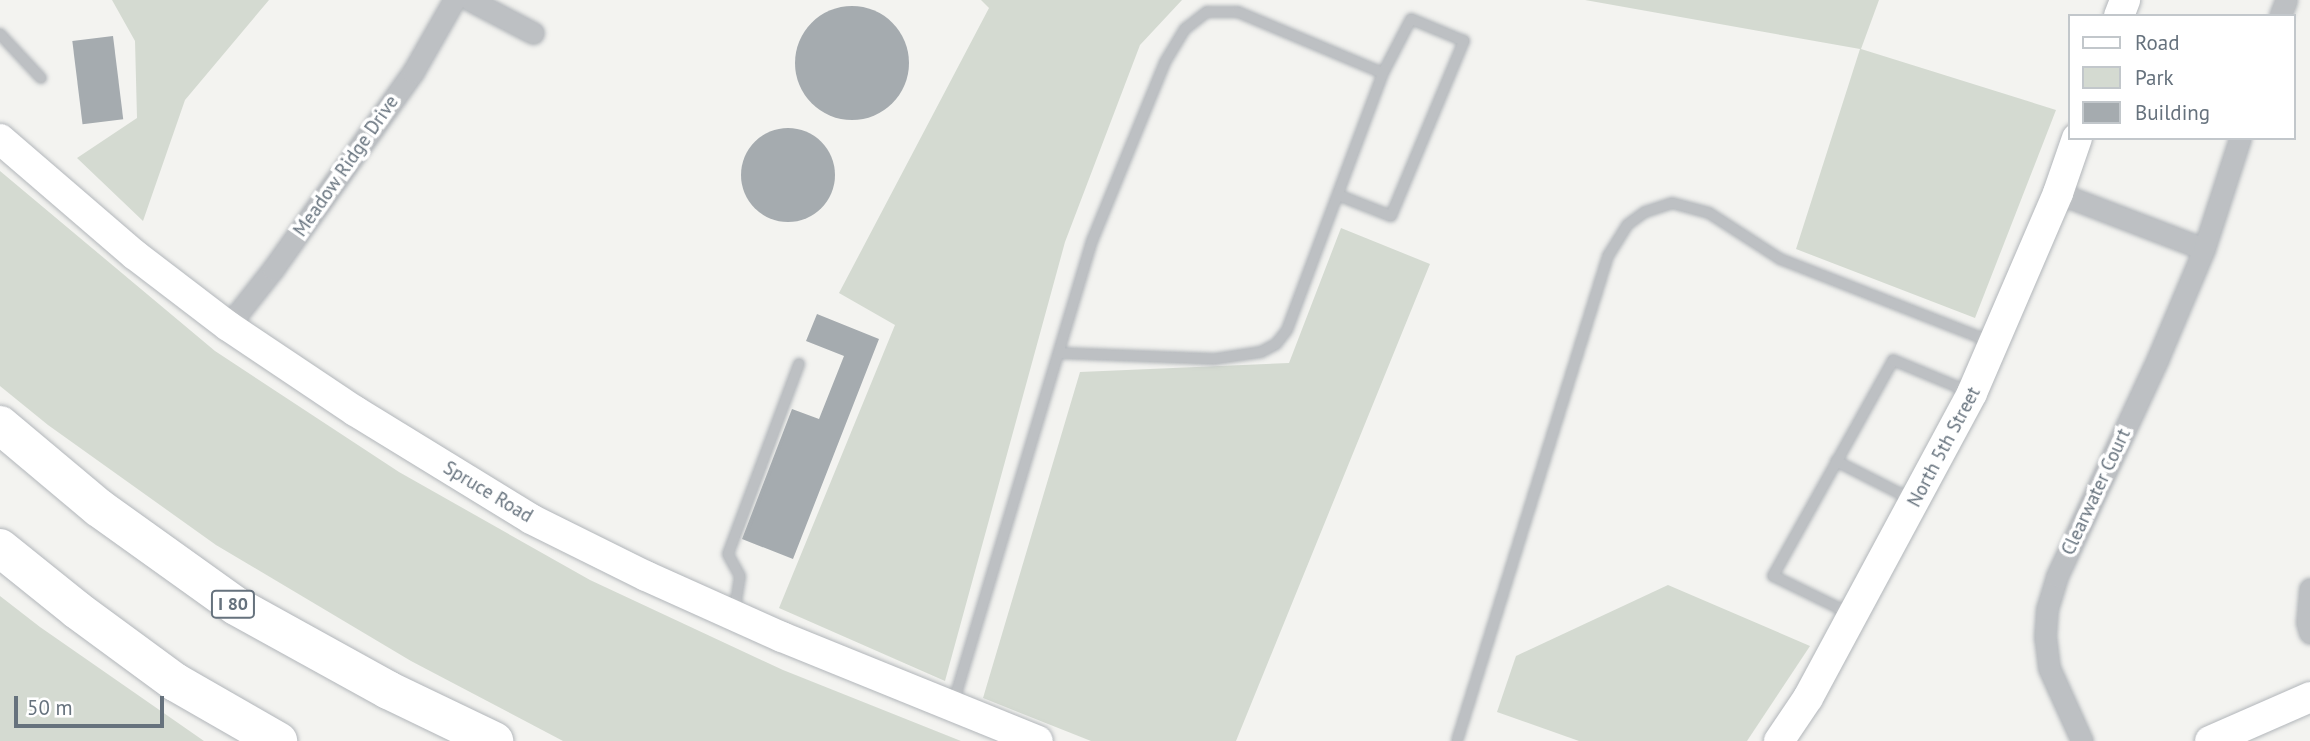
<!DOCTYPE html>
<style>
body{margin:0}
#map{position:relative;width:2310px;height:741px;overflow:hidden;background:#f3f3f0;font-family:"PT Sans",sans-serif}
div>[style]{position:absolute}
.green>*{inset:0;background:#d4dad1}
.building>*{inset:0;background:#a5abaf;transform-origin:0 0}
.round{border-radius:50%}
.roads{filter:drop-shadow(0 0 2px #b2b6ba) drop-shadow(0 0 2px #b2b6ba)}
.lane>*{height:10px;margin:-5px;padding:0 5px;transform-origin:5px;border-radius:5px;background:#bdc0c3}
.street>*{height:21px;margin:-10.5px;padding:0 10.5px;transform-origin:10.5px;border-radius:10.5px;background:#bdc0c3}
.secondary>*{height:30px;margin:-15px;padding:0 15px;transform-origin:15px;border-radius:15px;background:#fff}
.highway>*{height:38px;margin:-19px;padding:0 19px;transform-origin:19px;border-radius:19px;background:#fff}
span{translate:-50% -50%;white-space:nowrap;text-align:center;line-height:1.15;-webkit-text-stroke:7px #fff;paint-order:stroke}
.shield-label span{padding:2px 5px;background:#fff;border:2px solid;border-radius:5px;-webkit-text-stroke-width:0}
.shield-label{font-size:18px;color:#66727d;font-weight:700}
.street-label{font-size:19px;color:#66727d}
.legend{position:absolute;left:2068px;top:14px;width:228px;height:126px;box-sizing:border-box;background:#fff;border:2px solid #c2c7cb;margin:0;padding:9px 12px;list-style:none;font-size:21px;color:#66727d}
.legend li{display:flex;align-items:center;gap:14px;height:35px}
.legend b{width:35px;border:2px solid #c2c7cb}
.scale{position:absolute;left:14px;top:696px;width:150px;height:32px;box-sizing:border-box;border:4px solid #66727d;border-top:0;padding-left:9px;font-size:21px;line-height:24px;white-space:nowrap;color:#66727d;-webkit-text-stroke:5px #fff;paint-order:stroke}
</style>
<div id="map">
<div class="green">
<i style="clip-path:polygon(112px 0,269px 0,185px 100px,143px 221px,77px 158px,137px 118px,135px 41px)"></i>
<i style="clip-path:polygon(981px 0,1182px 0,1140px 45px,1065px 242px,945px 681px,779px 608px,895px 325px,839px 293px,989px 8px)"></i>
<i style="clip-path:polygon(1585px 0,1879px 0,1861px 49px,2056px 110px,1975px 318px,1796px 249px,1860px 49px)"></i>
<i style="clip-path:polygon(0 171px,215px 351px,399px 472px,590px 580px,783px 670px,961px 741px,563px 741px,411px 661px,216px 545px,48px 425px,0 386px)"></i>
<i style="clip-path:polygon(1341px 228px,1430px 264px,1236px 741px,1091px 741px,983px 698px,1080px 372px,1289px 363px)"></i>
<i style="clip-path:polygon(1668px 585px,1810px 646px,1747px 741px,1579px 741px,1497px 712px,1516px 656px)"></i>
<i style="clip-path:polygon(0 596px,40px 627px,204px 741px,0 741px)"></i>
</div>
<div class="building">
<i class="round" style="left:795px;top:6px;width:114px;height:114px"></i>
<i style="left:113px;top:36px;width:84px;height:41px;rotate:83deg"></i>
<i class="round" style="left:741px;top:128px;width:94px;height:94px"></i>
<i style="clip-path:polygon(817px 314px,879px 339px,793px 559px,742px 539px,792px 409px,819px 419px,844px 356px,806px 341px)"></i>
</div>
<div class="roads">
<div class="lane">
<i style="left:0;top:34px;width:60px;rotate:47deg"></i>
<i style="left:1338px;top:195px;width:57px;rotate:21.6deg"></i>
<i style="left:1391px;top:216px;width:190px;rotate:-67.4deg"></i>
<i style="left:1464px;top:41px;width:57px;rotate:-157.5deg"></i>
<i style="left:1411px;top:19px;width:61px;rotate:117.4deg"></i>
<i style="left:1836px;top:461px;width:86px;rotate:26.9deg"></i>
<i style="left:734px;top:614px;width:38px;rotate:-81deg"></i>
<i style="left:740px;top:576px;width:25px;rotate:-119deg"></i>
<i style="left:728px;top:554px;width:203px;rotate:-69.5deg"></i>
<i style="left:1851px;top:614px;width:87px;rotate:-154deg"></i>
<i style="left:1773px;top:576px;width:247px;rotate:-60.9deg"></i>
<i style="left:1893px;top:360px;width:83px;rotate:22.6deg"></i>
<i style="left:953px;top:704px;width:483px;rotate:-73.3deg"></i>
<i style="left:1092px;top:241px;width:193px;rotate:-67.8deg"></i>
<i style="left:1165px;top:62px;width:39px;rotate:-59deg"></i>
<i style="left:1185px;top:29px;width:28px;rotate:-38deg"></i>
<i style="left:1207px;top:12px;width:31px"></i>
<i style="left:1238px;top:12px;width:157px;rotate:22.8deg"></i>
<i style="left:1383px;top:73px;width:274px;rotate:110.5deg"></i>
<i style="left:1287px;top:330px;width:18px;rotate:128deg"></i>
<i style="left:1276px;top:344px;width:17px;rotate:152deg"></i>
<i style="left:1261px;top:352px;width:48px;rotate:171.5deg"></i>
<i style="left:1214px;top:359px;width:155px;rotate:-177.8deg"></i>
<i style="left:1457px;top:741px;width:508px;rotate:-72.71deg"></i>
<i style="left:1608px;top:256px;width:36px;rotate:-58deg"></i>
<i style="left:1627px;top:225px;width:22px;rotate:-36deg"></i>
<i style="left:1645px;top:212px;width:28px;rotate:-18deg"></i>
<i style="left:1672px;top:203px;width:38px;rotate:15deg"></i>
<i style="left:1709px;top:213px;width:85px;rotate:32.9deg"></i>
<i style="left:1780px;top:259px;width:228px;rotate:21.4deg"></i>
</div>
<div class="street">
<i style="left:470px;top:0;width:71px;rotate:27.6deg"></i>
<i style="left:2280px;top:16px;width:17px;rotate:-69deg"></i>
<i style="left:2058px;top:193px;width:156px;rotate:21deg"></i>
<i style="left:228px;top:326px;width:73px;rotate:-51.7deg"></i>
<i style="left:273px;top:269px;width:242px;rotate:-54.6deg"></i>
<i style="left:413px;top:72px;width:83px;rotate:-60.3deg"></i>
<i style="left:2310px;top:589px;width:33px;rotate:95deg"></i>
<i style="left:2307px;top:622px;width:11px;rotate:75deg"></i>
<i style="left:2082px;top:741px;width:80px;rotate:-114.3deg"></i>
<i style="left:2049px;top:668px;width:31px;rotate:-97deg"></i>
<i style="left:2045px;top:637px;width:28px;rotate:-86deg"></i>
<i style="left:2047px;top:609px;width:34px;rotate:-73deg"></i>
<i style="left:2057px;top:576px;width:240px;rotate:-65.1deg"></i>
<i style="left:2158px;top:358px;width:118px;rotate:-67.1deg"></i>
<i style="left:2204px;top:249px;width:117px;rotate:-72deg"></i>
</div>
<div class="secondary">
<i style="left:2119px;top:16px;width:17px;rotate:-69deg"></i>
<i style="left:0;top:139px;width:178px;rotate:40.7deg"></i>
<i style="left:135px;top:255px;width:117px;rotate:37.4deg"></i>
<i style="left:228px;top:326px;width:153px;rotate:33.8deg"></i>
<i style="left:355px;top:411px;width:206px;rotate:31.5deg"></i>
<i style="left:531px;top:519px;width:128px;rotate:26.4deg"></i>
<i style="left:646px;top:576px;width:149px;rotate:24.2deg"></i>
<i style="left:782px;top:637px;width:276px;rotate:22.1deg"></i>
<i style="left:1779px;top:741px;width:52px;rotate:-56deg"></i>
<i style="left:1808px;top:698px;width:346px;rotate:-61.7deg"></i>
<i style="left:1972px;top:393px;width:218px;rotate:-66.7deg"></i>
<i style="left:2058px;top:193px;width:58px;rotate:-70.9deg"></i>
<i style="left:2210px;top:741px;width:109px;rotate:-23.7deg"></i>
</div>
<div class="highway">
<i style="left:0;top:425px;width:129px;rotate:40deg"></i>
<i style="left:99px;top:508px;width:168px;rotate:35.6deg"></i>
<i style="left:236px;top:606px;width:174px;rotate:28.9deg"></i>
<i style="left:388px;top:690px;width:118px;rotate:25.7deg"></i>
<i style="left:0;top:548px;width:99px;rotate:38.8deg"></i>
<i style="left:77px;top:610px;width:122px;rotate:36.3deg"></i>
<i style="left:175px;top:682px;width:119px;rotate:29.8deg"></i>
</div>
</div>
<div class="shield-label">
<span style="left:233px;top:604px">I 80</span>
</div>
<div class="street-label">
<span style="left:346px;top:166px;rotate:-55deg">Meadow Ridge Drive</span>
<span style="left:1944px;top:447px;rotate:-62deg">North 5th Street</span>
<span style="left:488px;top:492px;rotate:31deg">Spruce Road</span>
<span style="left:2096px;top:492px;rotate:-65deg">Clearwater Court</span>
</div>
<ul class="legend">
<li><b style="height:9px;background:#fff"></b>Road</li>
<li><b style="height:19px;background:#d4dad1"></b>Park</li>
<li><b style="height:19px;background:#a5abaf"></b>Building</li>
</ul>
<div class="scale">50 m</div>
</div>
